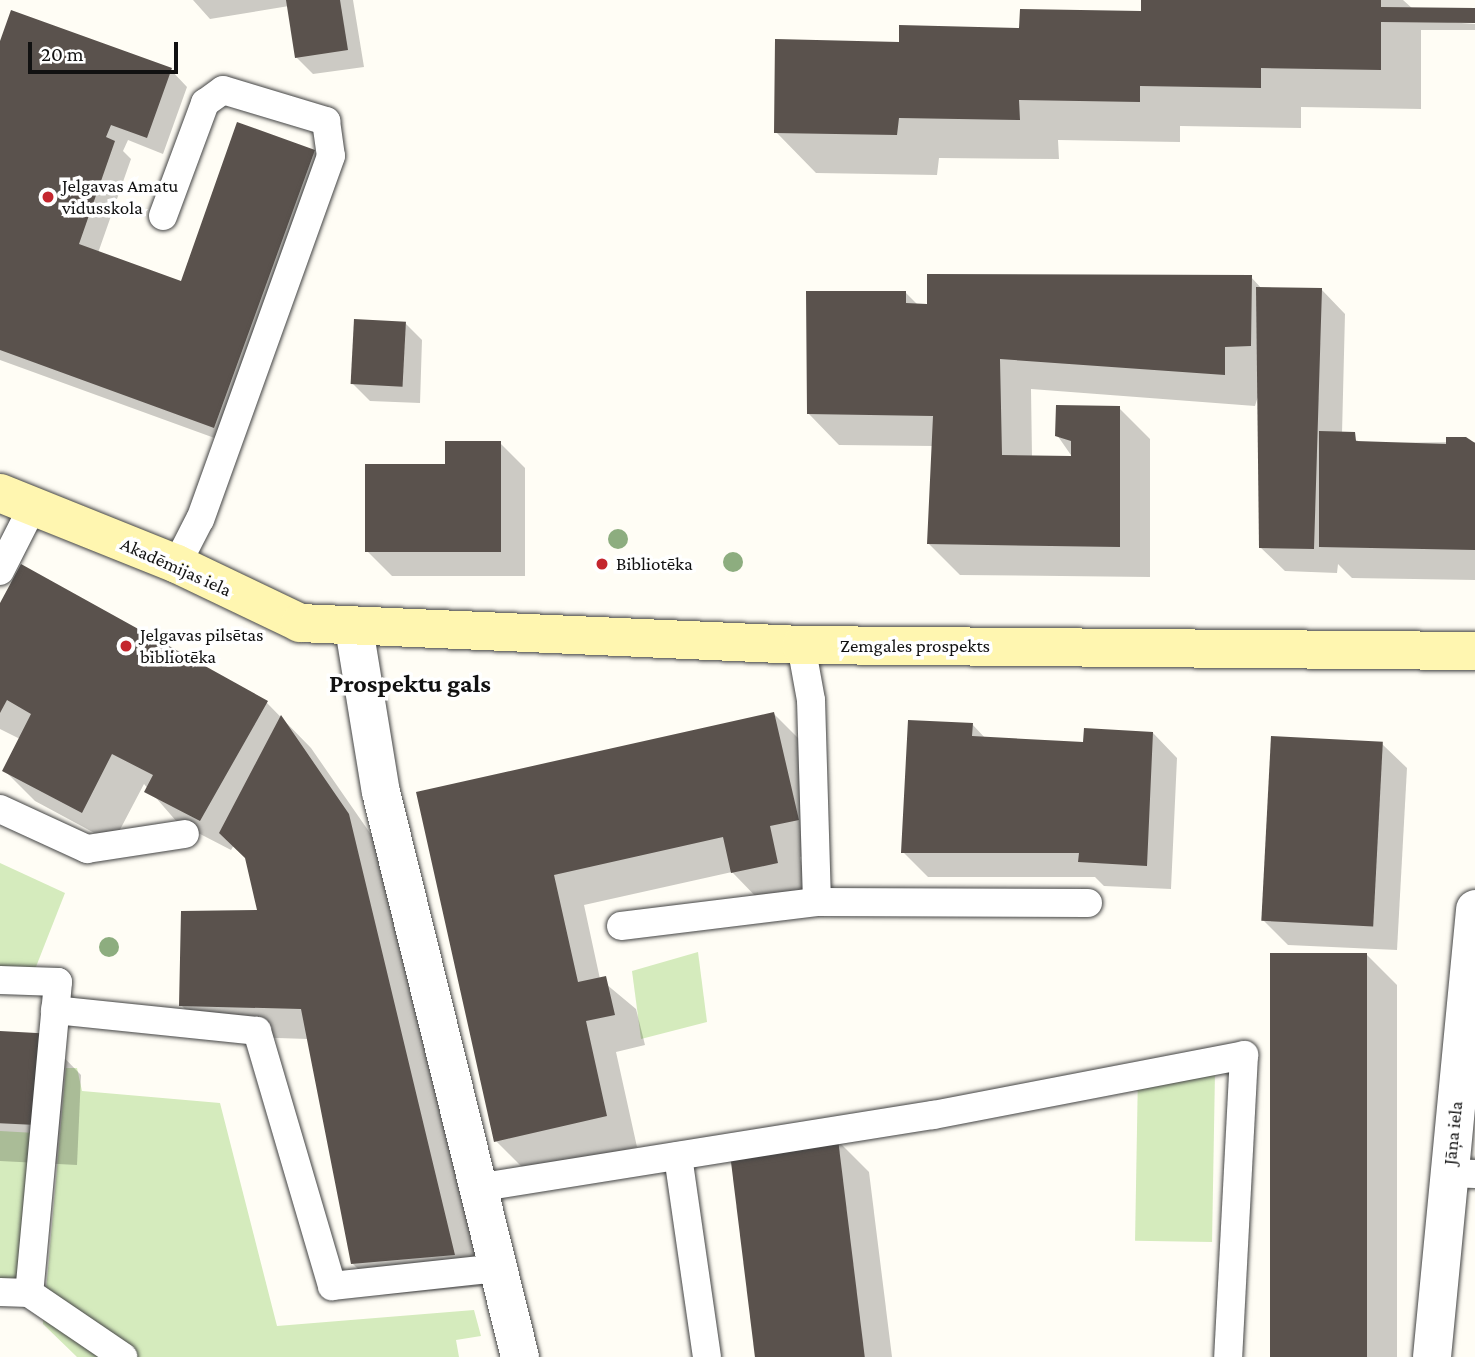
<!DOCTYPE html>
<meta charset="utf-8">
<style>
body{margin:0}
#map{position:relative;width:1475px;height:1357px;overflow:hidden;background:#fffdf5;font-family:"Crimson Pro",serif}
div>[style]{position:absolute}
.green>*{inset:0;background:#d5ebbd;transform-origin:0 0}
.shadow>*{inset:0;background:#0003}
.building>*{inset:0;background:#5a524d;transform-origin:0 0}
.roads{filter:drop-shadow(0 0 2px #444) drop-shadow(0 0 2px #444)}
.service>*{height:28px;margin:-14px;padding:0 14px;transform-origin:14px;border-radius:14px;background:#fff}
.minor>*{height:38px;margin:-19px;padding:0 19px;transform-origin:19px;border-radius:19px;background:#fff}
.secondary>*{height:38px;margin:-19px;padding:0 19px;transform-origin:19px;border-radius:19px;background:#fff6b0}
.trees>*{width:20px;height:20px;margin:-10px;border-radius:50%;background:#8dad7f}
.dots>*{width:19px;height:19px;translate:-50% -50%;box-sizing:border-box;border:4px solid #fff;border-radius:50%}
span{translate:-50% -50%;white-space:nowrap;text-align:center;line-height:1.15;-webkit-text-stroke:7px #fff;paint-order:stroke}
.poi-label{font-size:19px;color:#111}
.left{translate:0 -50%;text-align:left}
.street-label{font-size:19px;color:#111}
.district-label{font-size:26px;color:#111;font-weight:700}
.scale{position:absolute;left:28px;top:42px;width:150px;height:32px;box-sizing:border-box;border:4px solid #111;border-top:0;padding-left:9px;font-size:21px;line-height:24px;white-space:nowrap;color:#111;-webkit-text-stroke:5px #fff;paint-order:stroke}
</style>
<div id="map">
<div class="green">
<i style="clip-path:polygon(0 863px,65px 893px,30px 982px,0 981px)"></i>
<i style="clip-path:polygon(698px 952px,707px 1022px,641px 1039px,632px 971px)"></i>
<i style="clip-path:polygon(66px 1068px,77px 1068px,82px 1091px,220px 1103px,277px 1326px,474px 1310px,481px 1336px,456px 1340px,459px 1357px,77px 1357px,43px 1324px)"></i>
<i style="left:1215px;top:1072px;width:170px;height:77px;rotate:91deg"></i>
<i style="clip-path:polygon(0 1131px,35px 1133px,20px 1293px,0 1292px)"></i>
</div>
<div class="shadow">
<i style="clip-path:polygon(193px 0,353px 0,364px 67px,313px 74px,296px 57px,289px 6px,210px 19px)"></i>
<i style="clip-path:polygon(1142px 0,1403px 0,1413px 9px,1475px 10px,1475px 21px,1421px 20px,1475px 24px,1475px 30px,1421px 30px,1421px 109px,1301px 107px,1301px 128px,1180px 126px,1180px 142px,1058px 140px,1059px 159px,939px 158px,937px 175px,816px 173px,776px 132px,901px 44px,1142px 12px)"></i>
<i style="clip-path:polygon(0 46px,171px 70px,187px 87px,163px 154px,128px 140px,123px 151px,131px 159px,98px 253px,182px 283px,314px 151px,331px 168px,231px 444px,0 360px)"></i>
<i style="clip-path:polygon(1251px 277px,1262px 289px,1321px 289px,1345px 314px,1342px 434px,1363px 443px,1475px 442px,1475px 580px,1352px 578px,1338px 564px,1337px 573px,1285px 571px,1260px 547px,1259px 393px,1255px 406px,1031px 389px,1032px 457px,1073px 458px,1057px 435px,1119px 408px,1150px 439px,1150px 577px,960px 575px,929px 544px,934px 446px,839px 445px,808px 413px,906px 293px,918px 305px)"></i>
<i style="clip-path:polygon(405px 323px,422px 340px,420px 403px,370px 401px,353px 384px)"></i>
<i style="clip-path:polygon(500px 443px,525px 468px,525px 576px,392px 576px,367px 551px,447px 466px)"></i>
<i style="clip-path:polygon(0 607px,267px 703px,311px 748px,379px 846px,485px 1286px,384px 1295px,353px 1264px,308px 1039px,212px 1036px,181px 1005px,259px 912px,247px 858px,234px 845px,231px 850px,177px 822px,144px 784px,113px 843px,35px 801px,4px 770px,20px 739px,0 729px)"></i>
<i style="clip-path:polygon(774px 714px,805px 745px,829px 850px,800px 857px,808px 894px,763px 904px,732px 872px,584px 905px,600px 979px,636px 1009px,645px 1045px,616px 1052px,637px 1147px,527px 1172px,496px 1141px,418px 794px)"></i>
<i style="clip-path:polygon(972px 724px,986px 739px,1085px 744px,1153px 733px,1177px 758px,1171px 889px,1104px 886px,1095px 877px,928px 877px,903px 852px)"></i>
<i style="clip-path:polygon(1382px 744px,1407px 768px,1397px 950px,1288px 945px,1263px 920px)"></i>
<i style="clip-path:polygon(1366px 954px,1397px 985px,1397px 1357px,1272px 1357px)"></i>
<i style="clip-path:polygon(0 1032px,41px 1034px,81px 1075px,77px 1165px,0 1161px)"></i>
<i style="clip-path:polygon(838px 1141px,869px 1172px,892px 1357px,757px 1357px)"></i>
</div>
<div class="building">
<i style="clip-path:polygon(286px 0,340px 0,348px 50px,295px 58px)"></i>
<i style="clip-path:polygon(1141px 0,1381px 0,1381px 7px,1475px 8px,1475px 23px,1381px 22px,1381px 70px,1261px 68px,1261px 88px,1140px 86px,1140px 102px,1019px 100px,1020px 120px,899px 118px,897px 135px,774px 133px,775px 39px,899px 42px,899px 25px,1019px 28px,1020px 9px,1141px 11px)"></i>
<i style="clip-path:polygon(11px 10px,172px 68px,147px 138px,111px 125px,106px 137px,115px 141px,79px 244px,181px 281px,237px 122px,315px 150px,214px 428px,0 350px,0 41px)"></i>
<i style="clip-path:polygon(927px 274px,1252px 275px,1251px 346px,1225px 347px,1225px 375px,1000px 359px,1002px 455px,1071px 456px,1071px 441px,1055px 436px,1056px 405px,1120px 406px,1120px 547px,927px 544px,933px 416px,807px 414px,806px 291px,906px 291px,906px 303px,927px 304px)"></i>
<i style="clip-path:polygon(1256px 287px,1322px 288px,1314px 549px,1259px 548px)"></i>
<i style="left:354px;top:319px;width:52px;height:65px;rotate:3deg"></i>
<i style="clip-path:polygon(1319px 431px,1355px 432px,1356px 441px,1446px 444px,1446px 437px,1466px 437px,1475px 443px,1475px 550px,1319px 547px)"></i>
<i style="clip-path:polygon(445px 441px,501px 441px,501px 552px,365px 552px,365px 464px,445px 464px)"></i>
<i style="clip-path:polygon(21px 564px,268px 701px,200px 821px,144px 792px,153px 775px,112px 754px,82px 813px,2px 771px,31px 714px,7px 700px,0 713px,0 603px)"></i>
<i style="clip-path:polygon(774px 712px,799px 820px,770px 826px,778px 863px,731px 873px,723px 837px,554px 875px,578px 982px,606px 976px,615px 1015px,586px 1021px,607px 1116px,494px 1142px,416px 792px)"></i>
<i style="clip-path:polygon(281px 715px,349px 814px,455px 1255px,351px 1264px,301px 1009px,179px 1006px,181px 911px,257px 910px,245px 858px,219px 833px)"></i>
<i style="clip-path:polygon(908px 720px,973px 723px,972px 736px,1083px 742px,1084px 728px,1153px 732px,1147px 866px,1078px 862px,1079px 853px,901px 853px)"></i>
<i style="left:1271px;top:736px;width:112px;height:185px;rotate:3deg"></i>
<i style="left:1270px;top:953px;width:97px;height:404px"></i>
<i style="left:0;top:1031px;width:41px;height:92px;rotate:3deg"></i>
<i style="left:838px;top:1139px;width:220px;height:109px;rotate:83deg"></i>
</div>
<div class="roads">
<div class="service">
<i style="left:163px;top:216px;width:121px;rotate:-69.6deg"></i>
<i style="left:205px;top:103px;width:22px;rotate:-36deg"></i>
<i style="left:223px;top:90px;width:108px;rotate:16.8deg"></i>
<i style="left:326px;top:121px;width:35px;rotate:82deg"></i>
<i style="left:331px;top:156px;width:386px;rotate:109.8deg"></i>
<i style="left:200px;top:519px;width:51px;rotate:117.1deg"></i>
<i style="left:0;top:571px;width:73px;rotate:-63.1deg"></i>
<i style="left:0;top:809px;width:96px;rotate:24.7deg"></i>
<i style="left:87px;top:849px;width:99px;rotate:-8.7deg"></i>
<i style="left:817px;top:902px;width:271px;rotate:0.2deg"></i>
<i style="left:621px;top:926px;width:197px;rotate:-7deg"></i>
<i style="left:817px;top:902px;width:202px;rotate:-91.7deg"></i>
<i style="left:811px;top:700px;width:56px;rotate:-100.3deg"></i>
<i style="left:0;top:980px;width:58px;rotate:2deg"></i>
<i style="left:58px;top:982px;width:312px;rotate:95.3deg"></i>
<i style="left:29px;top:1293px;width:29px;rotate:-178deg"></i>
<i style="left:55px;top:1010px;width:203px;rotate:5.9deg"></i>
<i style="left:257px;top:1031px;width:266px;rotate:73.6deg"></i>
<i style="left:332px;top:1286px;width:166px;rotate:-6.2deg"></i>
<i style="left:678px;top:1156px;width:203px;rotate:81.8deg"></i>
<i style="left:1449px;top:1173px;width:26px;rotate:2deg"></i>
<i style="left:476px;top:1188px;width:463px;rotate:-9.1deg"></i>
<i style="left:933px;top:1115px;width:317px;rotate:-10.9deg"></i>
<i style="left:1244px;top:1055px;width:302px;rotate:93deg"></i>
<i style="left:29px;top:1293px;width:114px;rotate:34.2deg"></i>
</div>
<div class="minor">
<i style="left:354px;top:628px;width:166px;rotate:80.7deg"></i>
<i style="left:381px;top:792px;width:582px;rotate:76.18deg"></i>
<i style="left:1432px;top:1357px;width:450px;rotate:-84.5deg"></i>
</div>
<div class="secondary">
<i style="left:0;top:493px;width:191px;rotate:21.9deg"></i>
<i style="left:177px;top:564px;width:136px;rotate:25.6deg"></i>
<i style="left:300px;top:623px;width:501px;rotate:2.51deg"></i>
<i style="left:801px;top:645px;width:674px;rotate:0.51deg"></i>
</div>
</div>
<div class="trees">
<i style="left:618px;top:539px"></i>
<i style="left:733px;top:562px"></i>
<i style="left:109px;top:947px"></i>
</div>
<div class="dots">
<i style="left:48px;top:197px;background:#c4262e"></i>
<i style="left:602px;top:564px;background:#c4262e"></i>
<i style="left:126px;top:646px;background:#c4262e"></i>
</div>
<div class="poi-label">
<span class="left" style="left:62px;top:197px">Jelgavas Amatu<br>vidusskola</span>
<span class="left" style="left:616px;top:564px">Bibliotēka</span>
<span class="left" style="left:140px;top:646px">Jelgavas pilsētas<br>bibliotēka</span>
</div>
<div class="street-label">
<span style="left:176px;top:567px;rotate:24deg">Akadēmijas iela</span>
<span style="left:915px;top:646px">Zemgales prospekts</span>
<span style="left:1453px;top:1133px;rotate:-84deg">Jāņa iela</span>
</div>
<div class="district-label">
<span style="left:410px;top:684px">Prospektu gals</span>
</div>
<div class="scale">20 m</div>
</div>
